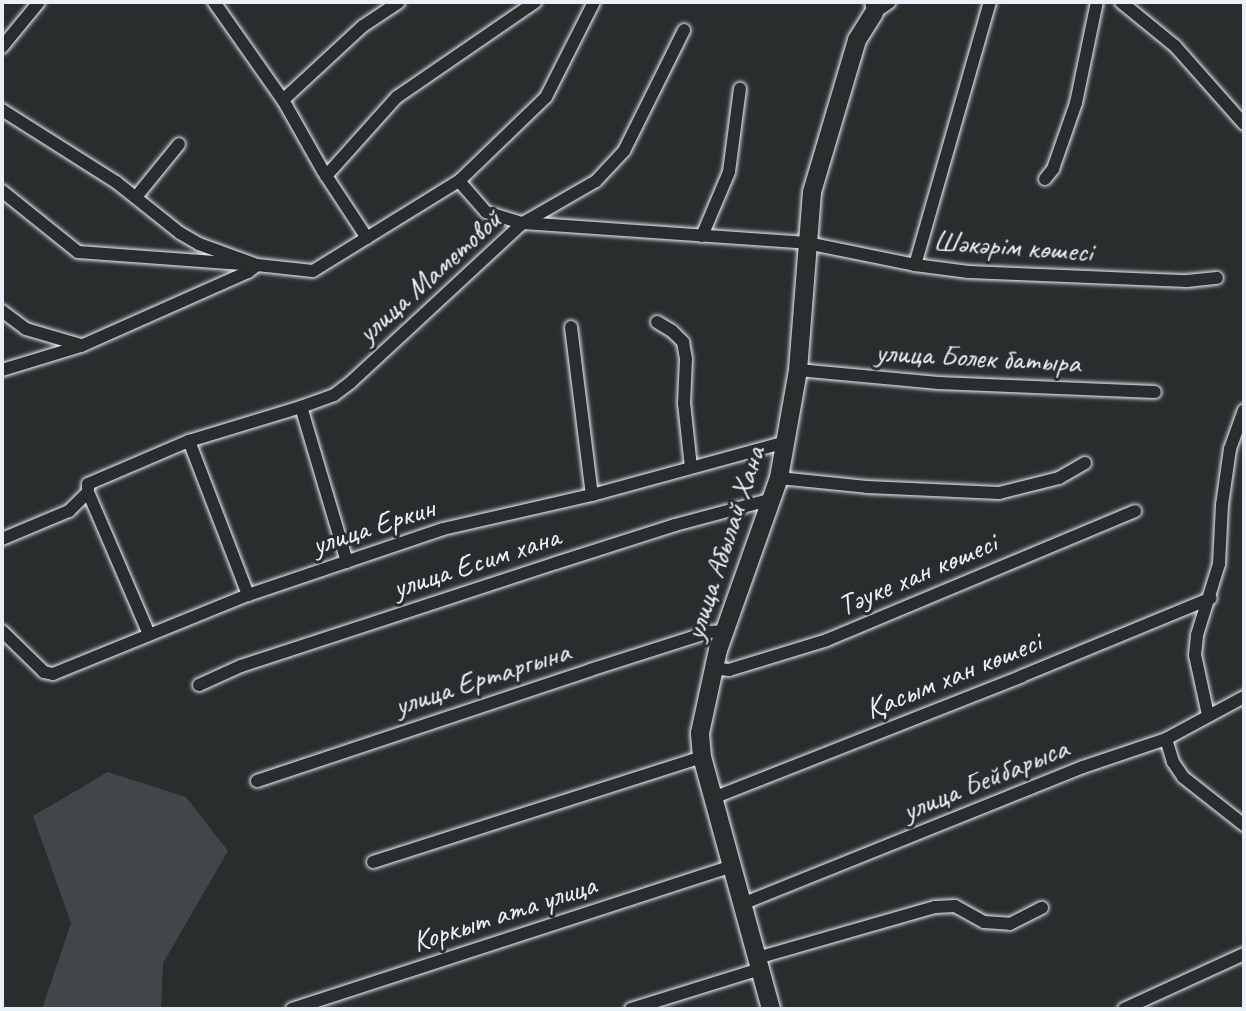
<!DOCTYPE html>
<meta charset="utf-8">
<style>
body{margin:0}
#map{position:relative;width:1246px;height:1011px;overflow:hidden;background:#2a2d2e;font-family:Caveat,sans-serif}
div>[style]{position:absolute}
.green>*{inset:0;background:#424648}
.roads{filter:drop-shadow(0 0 2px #e8f1f8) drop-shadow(0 0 2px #e8f1f8)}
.street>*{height:12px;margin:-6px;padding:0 6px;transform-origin:6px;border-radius:6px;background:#2a2d2e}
.secondary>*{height:18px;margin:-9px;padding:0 9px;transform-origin:9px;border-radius:9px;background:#2a2d2e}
span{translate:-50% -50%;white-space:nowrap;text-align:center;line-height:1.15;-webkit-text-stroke:6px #2a2d2e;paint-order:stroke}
.street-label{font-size:30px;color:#e8f1f8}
.frame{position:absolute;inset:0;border:4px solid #e8f1f8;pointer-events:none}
</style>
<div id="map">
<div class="green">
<i style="clip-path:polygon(108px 772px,186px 797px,228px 851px,163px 963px,161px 1009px,42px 1009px,71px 923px,33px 816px)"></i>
</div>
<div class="roads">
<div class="street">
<i style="left:214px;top:2px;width:120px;rotate:54.9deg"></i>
<i style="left:283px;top:100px;width:81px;rotate:60.6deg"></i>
<i style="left:323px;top:171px;width:80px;rotate:56.7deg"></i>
<i style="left:871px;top:2px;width:11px;rotate:75deg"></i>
<i style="left:874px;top:13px;width:19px;rotate:-35deg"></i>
<i style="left:1121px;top:2px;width:70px;rotate:39.2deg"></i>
<i style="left:1175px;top:46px;width:104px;rotate:48.5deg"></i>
<i style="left:2px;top:47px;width:58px;rotate:-50.6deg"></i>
<i style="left:283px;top:100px;width:109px;rotate:-42.8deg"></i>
<i style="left:363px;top:26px;width:43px;rotate:-33.7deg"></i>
<i style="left:2px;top:110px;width:135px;rotate:32.3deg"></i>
<i style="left:116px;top:182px;width:82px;rotate:38.6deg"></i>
<i style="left:180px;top:233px;width:22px;rotate:30deg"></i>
<i style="left:199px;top:244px;width:62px;rotate:19.9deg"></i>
<i style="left:326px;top:176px;width:106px;rotate:-48.1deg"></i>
<i style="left:397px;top:97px;width:168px;rotate:-34.5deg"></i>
<i style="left:1045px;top:179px;width:13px;rotate:-51deg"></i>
<i style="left:1053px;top:169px;width:70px;rotate:-70.8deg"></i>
<i style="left:1076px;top:103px;width:103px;rotate:-78.3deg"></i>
<i style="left:459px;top:181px;width:121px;rotate:-44deg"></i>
<i style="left:546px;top:97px;width:106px;rotate:-63.2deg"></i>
<i style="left:2px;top:191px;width:97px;rotate:38.8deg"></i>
<i style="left:78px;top:252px;width:164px;rotate:4.2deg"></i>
<i style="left:136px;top:197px;width:68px;rotate:-50.9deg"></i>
<i style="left:702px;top:236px;width:69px;rotate:-67.1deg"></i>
<i style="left:729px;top:172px;width:84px;rotate:-82.5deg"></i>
<i style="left:915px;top:265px;width:273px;rotate:-74.1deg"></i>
<i style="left:2px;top:311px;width:30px;rotate:37deg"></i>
<i style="left:26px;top:329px;width:57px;rotate:16.2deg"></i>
<i style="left:657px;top:322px;width:17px;rotate:31deg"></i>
<i style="left:672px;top:331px;width:16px;rotate:45deg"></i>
<i style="left:683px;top:342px;width:17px;rotate:80deg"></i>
<i style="left:686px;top:359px;width:44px;rotate:92.6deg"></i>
<i style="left:684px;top:403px;width:64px;rotate:83.8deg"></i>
<i style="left:571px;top:327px;width:169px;rotate:82.9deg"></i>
<i style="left:2px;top:370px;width:83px;rotate:-16.9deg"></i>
<i style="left:81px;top:346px;width:183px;rotate:-23.9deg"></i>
<i style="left:248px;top:272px;width:11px;rotate:-38deg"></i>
<i style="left:257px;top:265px;width:56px;rotate:6.1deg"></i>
<i style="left:313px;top:271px;width:172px;rotate:-31.7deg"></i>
<i style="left:459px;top:181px;width:41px;rotate:48.9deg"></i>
<i style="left:486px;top:212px;width:39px;rotate:17deg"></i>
<i style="left:523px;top:223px;width:84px;rotate:-29.9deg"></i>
<i style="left:596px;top:181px;width:41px;rotate:-47deg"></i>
<i style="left:624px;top:151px;width:135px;rotate:-63.6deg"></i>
<i style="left:798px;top:370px;width:141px;rotate:5.3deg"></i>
<i style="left:938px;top:383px;width:217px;rotate:2.4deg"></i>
<i style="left:189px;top:441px;width:165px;rotate:69deg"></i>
<i style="left:779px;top:478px;width:88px;rotate:5.8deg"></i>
<i style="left:867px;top:487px;width:132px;rotate:2.6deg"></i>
<i style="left:999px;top:493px;width:62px;rotate:-14deg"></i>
<i style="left:1059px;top:478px;width:30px;rotate:-30deg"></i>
<i style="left:88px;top:492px;width:8px;rotate:-90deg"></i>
<i style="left:88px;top:484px;width:110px;rotate:-23.1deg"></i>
<i style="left:189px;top:441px;width:117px;rotate:-16.9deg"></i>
<i style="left:2px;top:539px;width:73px;rotate:-22.7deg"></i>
<i style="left:69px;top:511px;width:27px;rotate:-45deg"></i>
<i style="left:88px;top:492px;width:155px;rotate:66.8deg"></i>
<i style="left:347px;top:562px;width:162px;rotate:-106.5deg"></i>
<i style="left:301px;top:407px;width:35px;rotate:-20deg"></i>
<i style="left:334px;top:395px;width:21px;rotate:-37deg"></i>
<i style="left:351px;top:382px;width:234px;rotate:-42.8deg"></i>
<i style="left:523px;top:223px;width:285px;rotate:4deg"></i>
<i style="left:807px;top:243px;width:110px;rotate:11.5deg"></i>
<i style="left:915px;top:265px;width:54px;rotate:7.4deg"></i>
<i style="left:969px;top:272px;width:218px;rotate:2.4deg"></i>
<i style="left:1187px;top:281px;width:30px;rotate:-6deg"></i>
<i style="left:2px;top:631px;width:59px;rotate:44.3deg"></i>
<i style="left:44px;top:672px;width:9px;rotate:13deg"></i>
<i style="left:53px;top:674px;width:210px;rotate:-22.1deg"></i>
<i style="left:248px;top:595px;width:206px;rotate:-18.7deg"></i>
<i style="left:443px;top:529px;width:153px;rotate:-12.9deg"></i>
<i style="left:592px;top:495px;width:201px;rotate:-15.3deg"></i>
<i style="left:714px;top:668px;width:15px;rotate:8deg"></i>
<i style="left:729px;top:670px;width:102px;rotate:-17deg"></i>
<i style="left:827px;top:640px;width:334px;rotate:-22.7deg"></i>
<i style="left:199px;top:685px;width:46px;rotate:-24.3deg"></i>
<i style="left:241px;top:666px;width:331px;rotate:-18.1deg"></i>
<i style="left:556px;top:563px;width:125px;rotate:-17.7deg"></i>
<i style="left:675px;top:525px;width:101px;rotate:-14.9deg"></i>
<i style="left:1208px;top:715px;width:61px;rotate:-102.2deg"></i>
<i style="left:1195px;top:655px;width:20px;rotate:-84deg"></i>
<i style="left:1197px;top:635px;width:74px;rotate:-72.8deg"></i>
<i style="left:1219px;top:564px;width:59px;rotate:-87.1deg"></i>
<i style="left:1222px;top:505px;width:57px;rotate:-81.9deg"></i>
<i style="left:1230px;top:449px;width:41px;rotate:-70.3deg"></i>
<i style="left:1166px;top:739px;width:24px;rotate:73deg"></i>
<i style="left:1173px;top:762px;width:18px;rotate:56deg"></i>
<i style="left:1183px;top:777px;width:78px;rotate:38.2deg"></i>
<i style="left:257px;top:781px;width:351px;rotate:-18.4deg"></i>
<i style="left:590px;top:670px;width:125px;rotate:-17.7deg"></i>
<i style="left:709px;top:632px;width:17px;rotate:-3deg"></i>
<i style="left:713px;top:798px;width:332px;rotate:-21.5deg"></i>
<i style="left:1022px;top:676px;width:204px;rotate:-22.4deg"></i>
<i style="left:373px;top:862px;width:345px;rotate:-17.7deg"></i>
<i style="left:742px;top:904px;width:367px;rotate:-21.9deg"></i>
<i style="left:1083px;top:767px;width:88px;rotate:-18.6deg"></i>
<i style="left:1166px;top:739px;width:89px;rotate:-28.3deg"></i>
<i style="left:757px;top:958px;width:185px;rotate:-16deg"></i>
<i style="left:935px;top:907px;width:20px;rotate:-3deg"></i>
<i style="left:955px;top:906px;width:33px;rotate:29deg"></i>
<i style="left:984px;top:922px;width:26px;rotate:4deg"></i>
<i style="left:1010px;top:924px;width:36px;rotate:-27deg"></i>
<i style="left:292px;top:1009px;width:463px;rotate:-18deg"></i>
<i style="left:631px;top:1009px;width:135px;rotate:-17.2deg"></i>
<i style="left:1124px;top:1009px;width:132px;rotate:-24.6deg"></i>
</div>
<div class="secondary">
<i style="left:771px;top:1009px;width:261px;rotate:-105.3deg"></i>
<i style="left:702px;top:757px;width:24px;rotate:-95deg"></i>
<i style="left:700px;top:733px;width:85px;rotate:-77.8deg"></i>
<i style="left:718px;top:650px;width:182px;rotate:-70.5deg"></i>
<i style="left:779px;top:478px;width:110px;rotate:-80deg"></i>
<i style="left:798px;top:370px;width:179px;rotate:-85.5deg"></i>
<i style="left:812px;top:192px;width:159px;rotate:-73.5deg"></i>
<i style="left:857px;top:40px;width:32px;rotate:-58deg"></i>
</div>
</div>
<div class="street-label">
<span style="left:1013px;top:246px;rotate:4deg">Шәкәрім көшесі</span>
<span style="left:429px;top:276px;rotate:-42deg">улица Маметовой</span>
<span style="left:978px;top:357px;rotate:3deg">улица Болек батыра</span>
<span style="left:373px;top:526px;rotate:-18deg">улица Еркин</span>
<span style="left:724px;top:543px;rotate:-72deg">улица Абылай Хана</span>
<span style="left:476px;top:562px;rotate:-18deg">улица Есим хана</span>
<span style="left:917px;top:574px;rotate:-23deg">Тәуке хан көшесі</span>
<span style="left:953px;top:675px;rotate:-22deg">Қасым хан көшесі</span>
<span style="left:482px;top:678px;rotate:-18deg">улица Ертаргына</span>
<span style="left:985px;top:779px;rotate:-22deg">улица Бейбарыса</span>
<span style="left:504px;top:913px;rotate:-18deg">Коркыт ата улица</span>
</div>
<div class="frame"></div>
</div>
